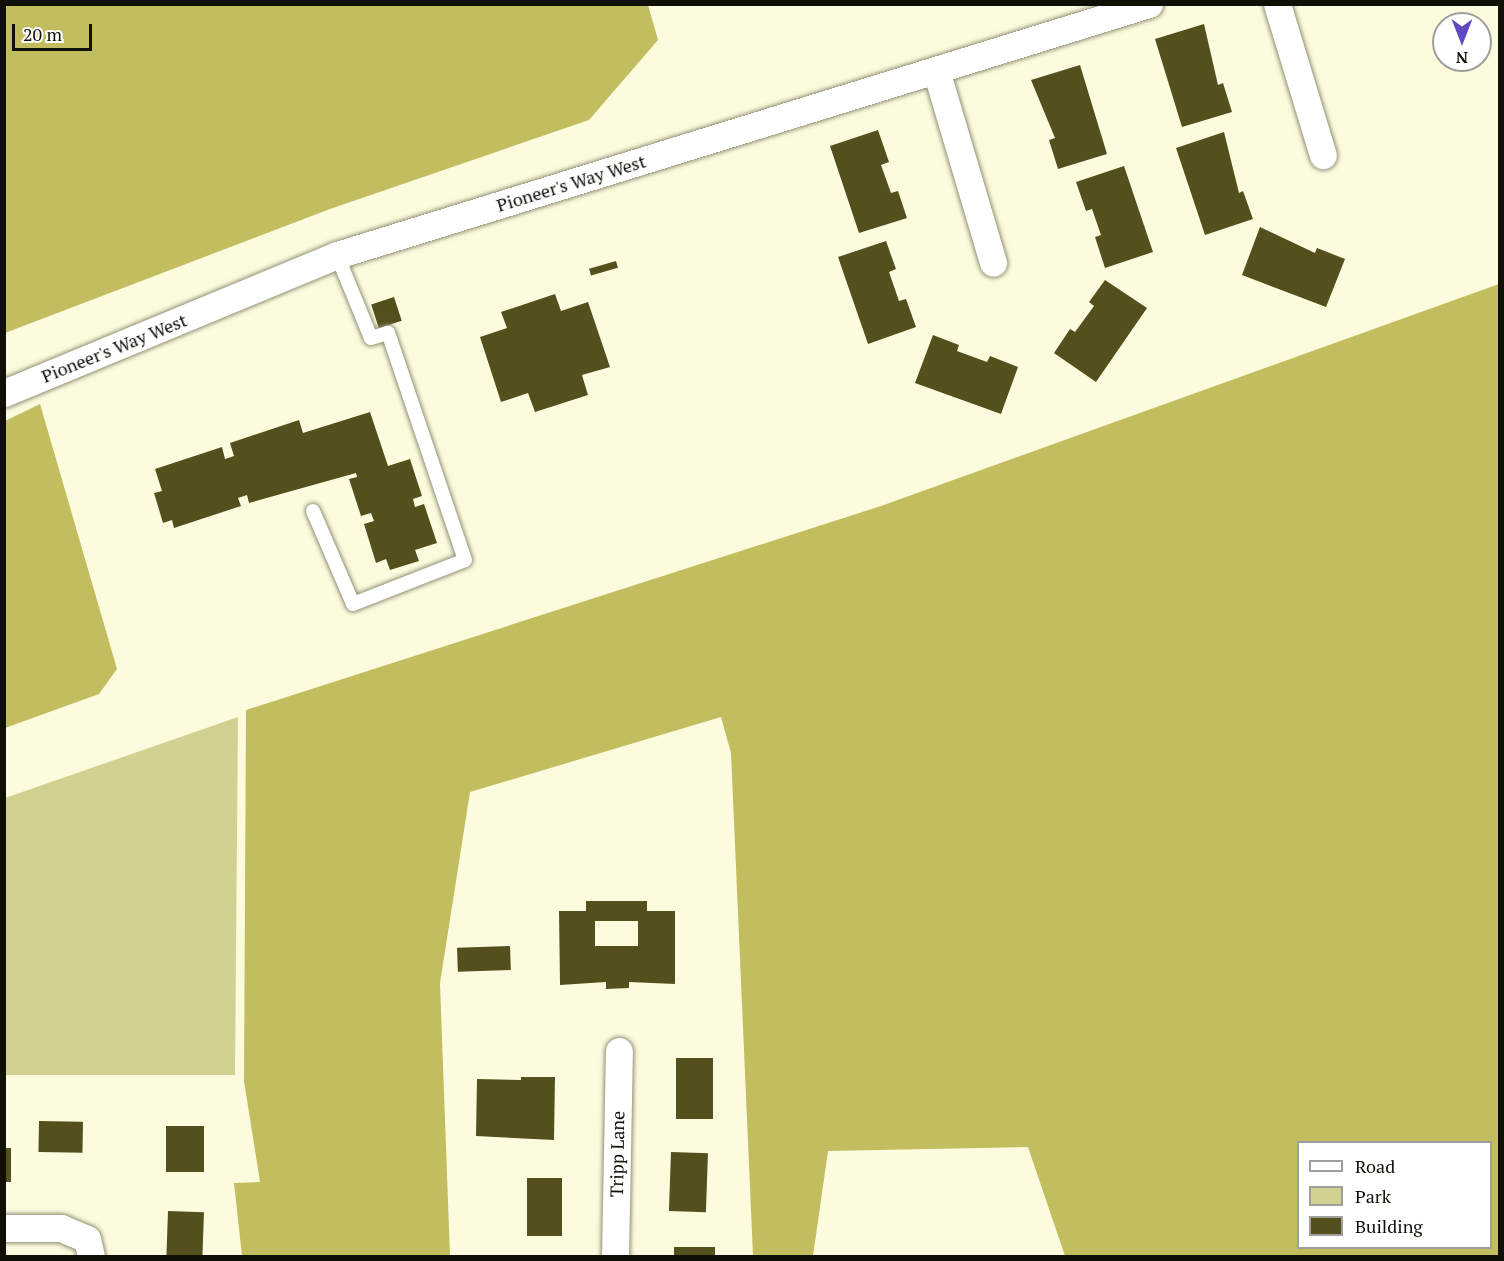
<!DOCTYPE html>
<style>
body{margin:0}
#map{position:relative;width:1504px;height:1261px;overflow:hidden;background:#fcfbde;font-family:"PT Serif",serif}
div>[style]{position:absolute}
.green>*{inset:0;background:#d3d192}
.forest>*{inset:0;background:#c2bd5f}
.building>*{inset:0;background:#53501d;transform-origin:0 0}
.roads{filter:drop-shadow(0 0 2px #929176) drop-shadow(0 0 2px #929176)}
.lane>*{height:14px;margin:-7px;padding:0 7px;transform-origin:7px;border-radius:7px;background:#fff}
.street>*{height:27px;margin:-13.5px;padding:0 13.5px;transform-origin:13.5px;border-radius:13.5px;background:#fff}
span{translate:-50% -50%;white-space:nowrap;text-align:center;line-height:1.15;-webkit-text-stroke:6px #fff;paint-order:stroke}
.street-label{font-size:18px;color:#100f06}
.frame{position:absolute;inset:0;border:6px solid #100f06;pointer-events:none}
.legend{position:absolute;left:1297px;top:1141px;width:195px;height:108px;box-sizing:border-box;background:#fff;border:2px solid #9f9f9b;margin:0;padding:8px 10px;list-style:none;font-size:18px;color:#100f06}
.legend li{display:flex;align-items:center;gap:12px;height:30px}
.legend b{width:30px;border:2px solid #9f9f9b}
.north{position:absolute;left:1432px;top:12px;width:60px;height:60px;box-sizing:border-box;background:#fff;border:2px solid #9f9f9b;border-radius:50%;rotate:180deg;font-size:16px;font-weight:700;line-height:24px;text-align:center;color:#100f06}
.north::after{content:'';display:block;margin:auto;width:21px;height:27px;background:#5f48c0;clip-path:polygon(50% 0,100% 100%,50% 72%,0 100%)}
.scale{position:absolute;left:12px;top:24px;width:80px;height:27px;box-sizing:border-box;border:3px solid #100f06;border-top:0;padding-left:8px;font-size:18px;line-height:21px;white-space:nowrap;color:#100f06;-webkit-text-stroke:4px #fff;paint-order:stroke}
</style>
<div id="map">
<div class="green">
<i style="clip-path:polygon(238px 717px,235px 1075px,5px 1075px,5px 798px)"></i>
</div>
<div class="forest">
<i style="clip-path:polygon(5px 4px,648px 5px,658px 40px,589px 120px,330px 209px,5px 333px)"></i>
<i style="clip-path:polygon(evenodd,1499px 284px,1499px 1256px,1065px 1256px,1028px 1147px,828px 1151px,813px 1256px,753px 1256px,731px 753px,721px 717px,470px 792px,440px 983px,450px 1256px,242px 1256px,234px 1183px,260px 1182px,244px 1081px,246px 710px,881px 506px,1499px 284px,1298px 1142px,1490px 1142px,1490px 1248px,1298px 1248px,1298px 1142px)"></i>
<i style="clip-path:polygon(40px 404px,117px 669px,99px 694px,5px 728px,5px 421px)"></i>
</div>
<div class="building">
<i style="clip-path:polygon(1204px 24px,1218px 85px,1223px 83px,1232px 112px,1182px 127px,1155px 39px)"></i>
<i style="clip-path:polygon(1080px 65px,1107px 154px,1058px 169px,1049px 140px,1055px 138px,1031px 80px)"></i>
<i style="clip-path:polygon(878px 130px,889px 162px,881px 165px,891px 193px,898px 191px,907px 218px,859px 233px,830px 146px)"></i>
<i style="clip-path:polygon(1224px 132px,1239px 193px,1243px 191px,1253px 219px,1205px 235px,1176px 148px)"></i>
<i style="clip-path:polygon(1124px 166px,1153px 252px,1105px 268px,1095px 237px,1101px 235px,1092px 209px,1086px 211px,1076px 182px)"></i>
<i style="clip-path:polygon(1260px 227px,1315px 253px,1317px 248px,1345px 259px,1326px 307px,1242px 275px)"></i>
<i style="clip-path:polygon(886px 241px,896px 269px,889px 272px,899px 301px,906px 299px,916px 327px,868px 344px,838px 257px)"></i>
<i style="left:616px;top:261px;width:7px;height:28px;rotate:74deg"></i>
<i style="clip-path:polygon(1105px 280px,1147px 308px,1096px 382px,1054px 353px,1070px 329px,1075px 332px,1094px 306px,1089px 302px)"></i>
<i style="clip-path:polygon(555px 294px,561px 311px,588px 302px,610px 367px,582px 375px,588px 395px,535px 412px,528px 393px,501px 402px,480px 337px,507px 328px,501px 312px)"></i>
<i style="left:394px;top:297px;width:25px;height:24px;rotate:72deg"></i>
<i style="clip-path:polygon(933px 335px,959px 345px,957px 351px,987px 362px,990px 356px,1018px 367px,1001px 414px,915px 383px)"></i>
<i style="clip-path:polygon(370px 412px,388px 466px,410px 459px,422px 496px,413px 499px,415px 507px,424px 504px,437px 543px,415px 550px,419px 561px,390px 570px,386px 559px,376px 563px,364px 524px,374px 521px,371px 513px,361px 516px,349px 479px,357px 477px,356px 473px,249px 503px,247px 495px,238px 498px,241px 506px,174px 528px,172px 520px,163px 523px,154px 493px,162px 491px,155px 469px,222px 447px,225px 459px,234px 456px,230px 443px,299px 420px,303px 433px)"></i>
<i style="clip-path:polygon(evenodd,586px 901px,647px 901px,647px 911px,675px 911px,675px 984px,629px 982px,629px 988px,606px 989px,606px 982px,560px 985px,559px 911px,586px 911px,586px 901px,595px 921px,638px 921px,638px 946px,595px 946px,595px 921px)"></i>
<i style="left:510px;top:946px;width:24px;height:53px;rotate:88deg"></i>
<i style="left:676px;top:1058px;width:37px;height:61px"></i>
<i style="clip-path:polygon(521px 1077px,555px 1077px,554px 1140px,476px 1136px,477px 1079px,521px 1080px)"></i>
<i style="left:39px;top:1121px;width:44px;height:31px;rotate:1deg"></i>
<i style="left:166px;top:1126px;width:38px;height:46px"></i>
<i style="left:4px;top:1148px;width:7px;height:34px"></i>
<i style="left:671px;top:1152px;width:37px;height:59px;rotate:2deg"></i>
<i style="left:527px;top:1178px;width:35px;height:58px"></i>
<i style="left:168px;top:1211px;width:36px;height:45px;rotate:2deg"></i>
<i style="left:674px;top:1247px;width:41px;height:9px"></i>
</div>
<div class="roads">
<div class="lane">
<i style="left:313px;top:511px;width:101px;rotate:66.7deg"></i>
<i style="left:353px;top:604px;width:120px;rotate:-21.4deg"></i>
<i style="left:465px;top:560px;width:240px;rotate:-108.7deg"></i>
<i style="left:388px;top:333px;width:18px;rotate:164deg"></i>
<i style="left:371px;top:338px;width:90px;rotate:-112.3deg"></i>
</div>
<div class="street">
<i style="left:1277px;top:4px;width:158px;rotate:73.1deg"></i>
<i style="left:936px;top:70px;width:201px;rotate:73.5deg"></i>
<i style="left:4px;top:393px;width:360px;rotate:-22.5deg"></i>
<i style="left:337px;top:255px;width:850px;rotate:-17.18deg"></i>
<i style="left:4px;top:1228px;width:57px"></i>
<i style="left:61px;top:1228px;width:28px;rotate:23deg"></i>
<i style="left:87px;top:1239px;width:17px;rotate:77deg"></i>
<i style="left:615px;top:1256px;width:205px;rotate:-88.9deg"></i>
</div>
</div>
<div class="street-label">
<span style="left:571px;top:183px;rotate:-17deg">Pioneer's Way West</span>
<span style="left:114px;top:348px;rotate:-22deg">Pioneer's Way West</span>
<span style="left:617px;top:1154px;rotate:-89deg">Tripp Lane</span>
</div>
<div class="frame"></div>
<ul class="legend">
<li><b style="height:8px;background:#fff"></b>Road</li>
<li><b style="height:16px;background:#d3d192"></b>Park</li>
<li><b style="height:16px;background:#53501d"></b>Building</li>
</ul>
<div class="north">N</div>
<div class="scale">20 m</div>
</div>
